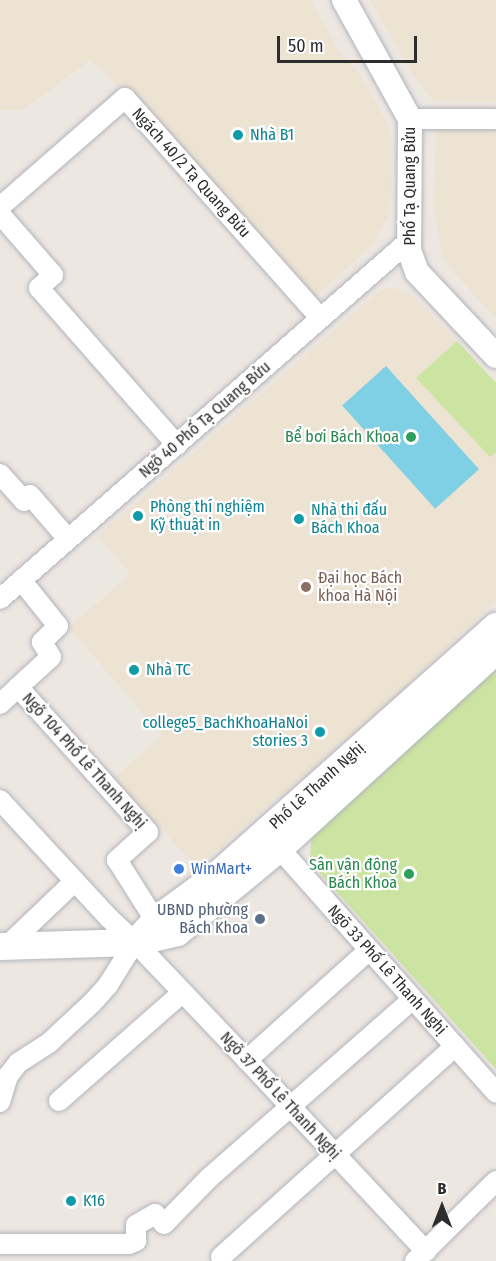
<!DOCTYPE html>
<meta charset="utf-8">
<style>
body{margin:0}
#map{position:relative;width:496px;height:1261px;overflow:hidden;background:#ede7e2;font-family:"Fira Sans Condensed",sans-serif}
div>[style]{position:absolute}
.education>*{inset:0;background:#ede3d3}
.pitch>*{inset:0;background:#cce4a1}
.water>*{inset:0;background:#7fd0e4;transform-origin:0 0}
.roads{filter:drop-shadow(0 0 2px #b2b4bc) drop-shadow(0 0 2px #b2b4bc)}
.minor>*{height:20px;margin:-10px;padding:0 10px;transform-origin:10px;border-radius:10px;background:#fff}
.tertiary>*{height:24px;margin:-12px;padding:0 12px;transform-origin:12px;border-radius:12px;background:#fff}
.secondary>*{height:27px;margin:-13.5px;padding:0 13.5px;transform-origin:13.5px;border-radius:13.5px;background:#fff}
.dots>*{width:16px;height:16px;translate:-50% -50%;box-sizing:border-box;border:3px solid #fff;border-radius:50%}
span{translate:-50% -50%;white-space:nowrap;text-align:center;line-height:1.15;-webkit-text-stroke:4.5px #fff;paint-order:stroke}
.culture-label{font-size:16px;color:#0d838f}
.left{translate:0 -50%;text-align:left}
.right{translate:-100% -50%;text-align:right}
.street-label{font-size:16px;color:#2d2d2d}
.leisure-label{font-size:16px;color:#27864d}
.education-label{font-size:16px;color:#785e54}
.shop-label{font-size:16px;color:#366cbe}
.service-label{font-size:16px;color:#4e5e75}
.north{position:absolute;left:412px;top:1177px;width:60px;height:60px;-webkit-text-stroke:4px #fff;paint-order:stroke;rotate:0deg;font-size:16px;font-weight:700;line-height:24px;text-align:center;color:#2d2d2d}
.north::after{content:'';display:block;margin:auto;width:21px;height:27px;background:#2d2d2d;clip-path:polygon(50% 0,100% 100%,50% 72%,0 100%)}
.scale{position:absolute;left:277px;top:36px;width:140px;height:27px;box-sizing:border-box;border:3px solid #2d2d2d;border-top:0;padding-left:8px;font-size:18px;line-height:21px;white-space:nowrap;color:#2d2d2d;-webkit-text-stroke:4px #fff;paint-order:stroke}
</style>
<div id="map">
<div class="education">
<i style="clip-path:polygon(0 0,311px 0,338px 50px,361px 76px,391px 130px,392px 187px,388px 216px,373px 245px,310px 301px,105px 73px,90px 60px,23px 110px,0 110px)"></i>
<i style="clip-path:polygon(370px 0,496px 0,496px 102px,433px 101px,413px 75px)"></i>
<i style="clip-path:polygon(496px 126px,496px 318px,453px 272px,442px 255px,434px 209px,436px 127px)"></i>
<i style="clip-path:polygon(390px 287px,411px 294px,496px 383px,496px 601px,381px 710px,197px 867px,114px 778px,162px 735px,69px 628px,130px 574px,98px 536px,379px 291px)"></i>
</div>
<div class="pitch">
<i style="clip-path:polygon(457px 341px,496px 383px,496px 452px,490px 457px,416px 378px)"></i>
<i style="clip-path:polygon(496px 668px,496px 1069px,310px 862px,311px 838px)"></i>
</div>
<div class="water">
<i style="left:386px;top:366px;width:139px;height:59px;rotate:48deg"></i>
</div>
<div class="roads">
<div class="minor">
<i style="left:410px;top:119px;width:86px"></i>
<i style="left:0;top:207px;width:166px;rotate:-41.1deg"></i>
<i style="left:125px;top:98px;width:294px;rotate:48.4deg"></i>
<i style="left:0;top:214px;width:81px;rotate:49deg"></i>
<i style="left:53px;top:275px;width:19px;rotate:137deg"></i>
<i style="left:39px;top:288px;width:209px;rotate:48.7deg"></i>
<i style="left:0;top:474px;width:36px;rotate:48deg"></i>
<i style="left:24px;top:501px;width:8px;rotate:-45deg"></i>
<i style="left:30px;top:495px;width:58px;rotate:49.2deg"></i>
<i style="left:21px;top:580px;width:59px;rotate:51.2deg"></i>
<i style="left:58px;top:626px;width:23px;rotate:135deg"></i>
<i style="left:42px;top:642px;width:17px;rotate:59deg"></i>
<i style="left:51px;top:657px;width:45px;rotate:137.7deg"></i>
<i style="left:18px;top:687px;width:195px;rotate:48.1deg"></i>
<i style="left:148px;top:832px;width:42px;rotate:137.9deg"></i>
<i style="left:117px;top:860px;width:71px;rotate:57.7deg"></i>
<i style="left:0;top:599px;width:544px;rotate:-41.2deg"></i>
<i style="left:0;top:704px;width:25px;rotate:-43deg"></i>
<i style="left:0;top:800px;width:161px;rotate:47.3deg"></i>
<i style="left:109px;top:918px;width:35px;rotate:43deg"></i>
<i style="left:135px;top:942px;width:163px;rotate:46.5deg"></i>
<i style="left:247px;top:1060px;width:262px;rotate:46.9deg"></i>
<i style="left:279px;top:848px;width:327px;rotate:48.4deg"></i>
<i style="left:7px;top:946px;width:94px;rotate:-43.7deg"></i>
<i style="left:247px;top:1060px;width:164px;rotate:-42deg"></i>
<i style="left:59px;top:1101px;width:164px;rotate:-41.3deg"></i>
<i style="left:0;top:1102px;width:27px;rotate:-73deg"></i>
<i style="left:8px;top:1076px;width:16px;rotate:-52deg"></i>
<i style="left:18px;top:1063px;width:38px;rotate:-33deg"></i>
<i style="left:50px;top:1042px;width:57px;rotate:-42.9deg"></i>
<i style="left:92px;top:1003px;width:24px;rotate:-48deg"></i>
<i style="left:108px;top:985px;width:51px;rotate:-57.9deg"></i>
<i style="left:0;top:1244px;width:129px"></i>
<i style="left:129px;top:1244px;width:8px;rotate:-23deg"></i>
<i style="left:136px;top:1241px;width:16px;rotate:-90deg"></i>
<i style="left:136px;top:1225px;width:22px;rotate:-30deg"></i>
<i style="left:155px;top:1214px;width:13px;rotate:48deg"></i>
<i style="left:164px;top:1224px;width:64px;rotate:-45.6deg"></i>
<i style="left:209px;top:1178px;width:271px;rotate:-41.3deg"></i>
<i style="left:221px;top:1257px;width:315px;rotate:-42deg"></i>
<i style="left:415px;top:1261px;width:114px;rotate:-44.6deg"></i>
</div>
<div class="tertiary">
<i style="left:344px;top:0;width:136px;rotate:61deg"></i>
<i style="left:410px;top:119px;width:131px;rotate:90.4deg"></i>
<i style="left:409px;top:250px;width:23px;rotate:70deg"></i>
<i style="left:417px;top:272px;width:115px;rotate:46.8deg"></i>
</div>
<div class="secondary">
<i style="left:135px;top:942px;width:30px;rotate:-48deg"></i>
<i style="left:155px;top:920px;width:74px;rotate:-36.3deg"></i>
<i style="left:215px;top:876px;width:376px;rotate:-41.7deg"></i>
<i style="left:0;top:946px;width:135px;rotate:-1.7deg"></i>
<i style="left:135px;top:942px;width:43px;rotate:-13.4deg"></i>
<i style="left:177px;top:932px;width:132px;rotate:-39.5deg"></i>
<i style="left:279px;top:848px;width:294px;rotate:-42.4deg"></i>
</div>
</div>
<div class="dots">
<i style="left:238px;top:135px;background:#0f9aa8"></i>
<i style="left:411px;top:437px;background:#2e9e5b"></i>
<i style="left:138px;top:516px;background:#0f9aa8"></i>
<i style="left:299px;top:519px;background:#0f9aa8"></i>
<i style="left:306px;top:587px;background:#8d6e63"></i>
<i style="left:134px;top:670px;background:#0f9aa8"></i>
<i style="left:320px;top:732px;background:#0f9aa8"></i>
<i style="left:179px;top:869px;background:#3f7fe0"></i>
<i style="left:409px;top:874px;background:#2e9e5b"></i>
<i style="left:260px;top:919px;background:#5c6f8a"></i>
<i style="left:71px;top:1201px;background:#0f9aa8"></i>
</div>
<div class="culture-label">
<span class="left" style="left:250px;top:135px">Nhà B1</span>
<span class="left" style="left:150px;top:516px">Phòng thí nghiệm<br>Kỹ thuật in</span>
<span class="left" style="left:311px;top:519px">Nhà thi đấu<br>Bách Khoa</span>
<span class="left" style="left:146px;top:670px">Nhà TC</span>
<span class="right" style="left:308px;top:732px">college5_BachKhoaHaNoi<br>stories 3</span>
<span class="left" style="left:83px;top:1201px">K16</span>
</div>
<div class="street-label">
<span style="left:191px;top:173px;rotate:48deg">Ngách 40/2 Tạ Quang Bửu</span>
<span style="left:410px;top:186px;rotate:-90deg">Phố Tạ Quang Bửu</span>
<span style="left:205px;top:420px;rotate:-41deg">Ngõ 40 Phố Tạ Quang Bửu</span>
<span style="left:84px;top:761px;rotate:48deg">Ngõ 104 Phố Lê Thanh Nghị</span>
<span style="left:317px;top:786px;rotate:-42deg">Phố Lê Thanh Nghị</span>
<span style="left:387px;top:970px;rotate:48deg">Ngõ 33 Phố Lê Thanh Nghị</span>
<span style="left:280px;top:1096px;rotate:47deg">Ngõ 37 Phố Lê Thanh Nghị</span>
</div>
<div class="leisure-label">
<span class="right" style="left:399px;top:437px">Bể bơi Bách Khoa</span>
<span class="right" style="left:397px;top:874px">Sân vận động<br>Bách Khoa</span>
</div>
<div class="education-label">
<span class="left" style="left:318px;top:587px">Đại học Bách<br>khoa Hà Nội</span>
</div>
<div class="shop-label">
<span class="left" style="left:191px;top:869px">WinMart+</span>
</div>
<div class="service-label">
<span class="right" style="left:248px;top:919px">UBND phường<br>Bách Khoa</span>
</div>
<div class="north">B</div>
<div class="scale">50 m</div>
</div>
